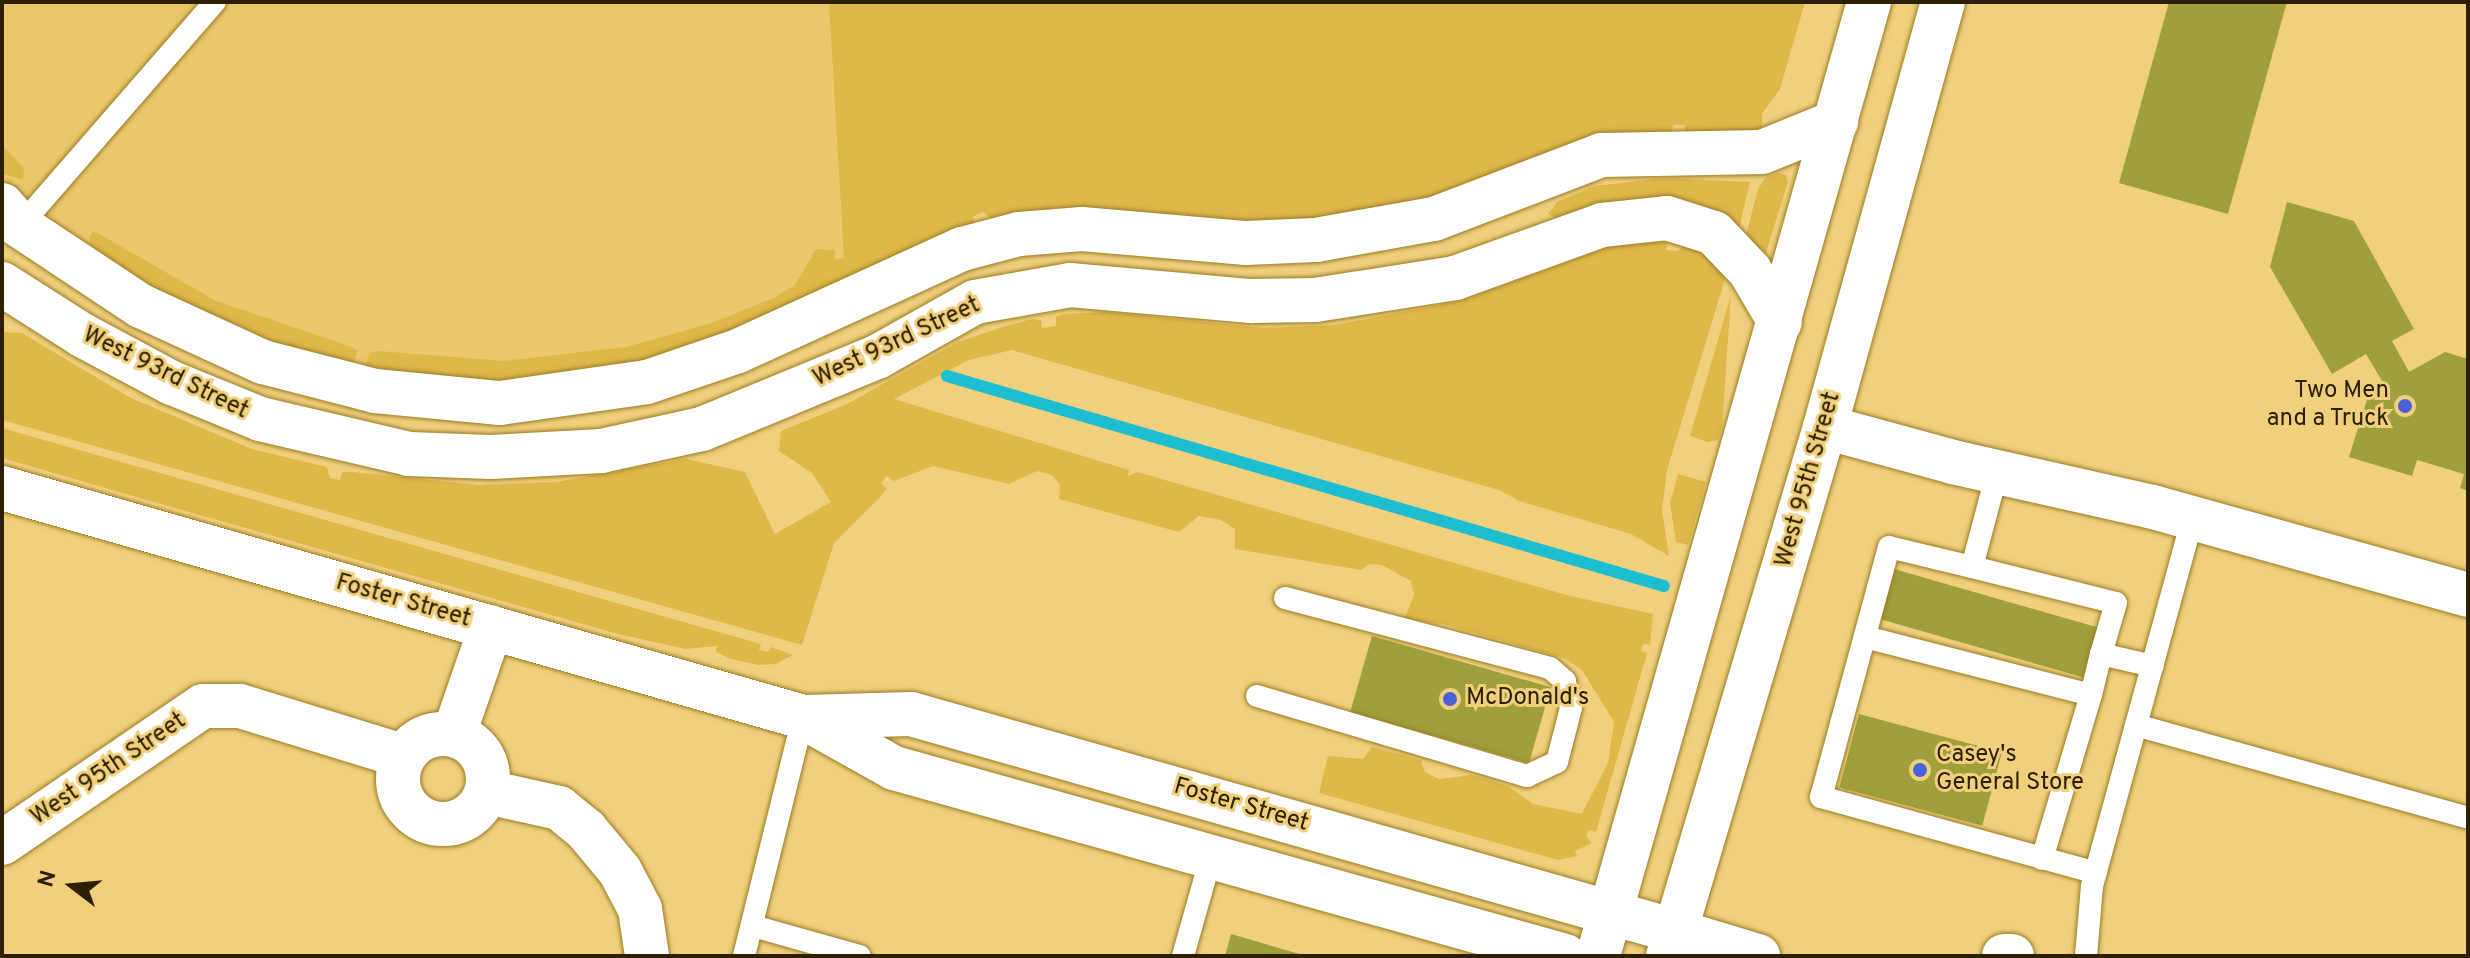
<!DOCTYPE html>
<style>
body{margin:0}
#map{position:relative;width:2470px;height:958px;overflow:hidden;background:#f0d07d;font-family:Overpass,sans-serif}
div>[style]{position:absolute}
.built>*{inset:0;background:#eac86b}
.green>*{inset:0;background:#dfb84a}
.stream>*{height:12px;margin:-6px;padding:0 6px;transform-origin:6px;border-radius:6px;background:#1dbdd2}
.building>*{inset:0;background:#9f9f3b;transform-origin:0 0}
.roads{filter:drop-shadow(0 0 2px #997c24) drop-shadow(0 0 2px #997c24)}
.lane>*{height:22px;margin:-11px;padding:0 11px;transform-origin:11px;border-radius:11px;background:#fff}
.street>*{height:44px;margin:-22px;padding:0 22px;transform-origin:22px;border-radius:22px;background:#fff}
.street>.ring{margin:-22px;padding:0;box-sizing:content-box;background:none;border:44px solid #fff;border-radius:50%}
.secondary>*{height:44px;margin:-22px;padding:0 22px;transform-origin:22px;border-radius:22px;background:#fff}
.primary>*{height:44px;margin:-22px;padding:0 22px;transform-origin:22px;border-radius:22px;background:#fff}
.dots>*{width:22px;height:22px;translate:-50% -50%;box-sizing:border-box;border:4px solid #f0d07d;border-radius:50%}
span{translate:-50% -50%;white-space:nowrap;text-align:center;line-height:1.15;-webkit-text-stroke:6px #f0d07d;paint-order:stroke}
.street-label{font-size:24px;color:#2d2000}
.poi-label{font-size:24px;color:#2d2000}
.right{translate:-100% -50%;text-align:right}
.left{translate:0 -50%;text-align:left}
.frame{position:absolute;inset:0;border:4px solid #2d2000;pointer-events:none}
.north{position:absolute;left:32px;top:846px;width:80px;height:80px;-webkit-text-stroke:6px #f0d07d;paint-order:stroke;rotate:286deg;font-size:22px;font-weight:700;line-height:32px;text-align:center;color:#2d2000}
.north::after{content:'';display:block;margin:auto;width:28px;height:36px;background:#2d2000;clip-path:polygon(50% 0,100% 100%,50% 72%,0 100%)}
</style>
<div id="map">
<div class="built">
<i style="clip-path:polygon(2px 2px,843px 2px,865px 271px,727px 340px,387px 374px,178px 307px,22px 202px,2px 179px)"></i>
</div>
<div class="green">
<i style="clip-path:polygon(829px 2px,1805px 2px,1780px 89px,1762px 114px,1762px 135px,1685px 134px,1685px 125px,1673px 125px,1672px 132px,1510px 171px,1374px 215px,1262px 224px,1093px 209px,994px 221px,983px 212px,972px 217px,975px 224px,663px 360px,501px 382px,422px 379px,366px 367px,369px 353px,379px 351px,504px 361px,626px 347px,712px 323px,774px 298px,795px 285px,816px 249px,835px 250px,835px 259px,844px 258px)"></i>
<i style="clip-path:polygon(2px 145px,24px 168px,23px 180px,2px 173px)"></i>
<i style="clip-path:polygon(1778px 173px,1786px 175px,1788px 182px,1763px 262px,1743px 247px,1758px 189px,1765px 178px)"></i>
<i style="clip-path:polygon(1664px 178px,1750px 182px,1739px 229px,1558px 220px,1548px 214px,1557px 202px,1595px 186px)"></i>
<i style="clip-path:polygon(94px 231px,216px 301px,349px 346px,357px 350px,354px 364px,311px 358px,178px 307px,91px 248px,89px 236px)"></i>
<i style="clip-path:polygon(1658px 240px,1667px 243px,1666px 250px,1678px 251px,1685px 244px,1708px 257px,1725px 279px,1667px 470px,1662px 510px,1669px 556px,1631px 534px,1519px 501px,1499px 490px,1012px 350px,969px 360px,894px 399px,1129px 470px,1128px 476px,1137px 472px,1570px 596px,1653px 614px,1650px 645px,1643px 644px,1641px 651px,1647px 653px,1596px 832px,1589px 830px,1586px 836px,1592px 843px,1575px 851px,1577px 856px,1558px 860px,1319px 793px,1328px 756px,1363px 759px,1372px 747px,1421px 760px,1425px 772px,1439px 779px,1472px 775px,1508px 786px,1533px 804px,1582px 814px,1608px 763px,1614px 722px,1582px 670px,1564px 658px,1443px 624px,1404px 620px,1414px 595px,1411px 581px,1382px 565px,1370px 564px,1361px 570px,1235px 549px,1235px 529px,1221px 520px,1199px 516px,1179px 532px,1059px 499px,1060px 485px,1052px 475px,1037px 471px,1009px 484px,933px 466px,894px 481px,887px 476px,881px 483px,886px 488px,882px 495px,834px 543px,802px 645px,2px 420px,2px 332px,22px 333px,131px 398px,252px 449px,327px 467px,330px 478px,340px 480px,342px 472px,353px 472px,479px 485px,556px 482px,686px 459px,745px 472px,775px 534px,831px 502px,812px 473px,779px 451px,781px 431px,847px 404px,958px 342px,1002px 327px,1032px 319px,1041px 320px,1042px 328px,1056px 326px,1056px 317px,1063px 314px,1109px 312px,1263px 328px,1334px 325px,1461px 301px,1616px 244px)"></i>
<i style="clip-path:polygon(1731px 295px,1722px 428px,1718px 440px,1708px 442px,1690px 436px)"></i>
<i style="clip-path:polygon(2px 428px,761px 644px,759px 650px,768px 652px,771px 647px,793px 655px,776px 664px,759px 665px,731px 659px,716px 652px,717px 646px,685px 649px,618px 634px,129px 495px,2px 458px)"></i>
<i style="clip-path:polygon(1678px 474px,1706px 482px,1688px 545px,1676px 542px,1670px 503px)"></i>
</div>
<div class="stream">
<i style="left:947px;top:376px;width:747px;rotate:16.32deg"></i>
</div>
<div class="building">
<i style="clip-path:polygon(2169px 2px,2287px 2px,2228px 214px,2119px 183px)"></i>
<i style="clip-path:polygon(2287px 202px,2354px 221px,2414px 329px,2392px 341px,2409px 372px,2445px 352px,2468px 359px,2468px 491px,2460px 488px,2464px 474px,2417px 460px,2412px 476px,2349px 457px,2368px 396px,2385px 386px,2366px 354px,2332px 374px,2270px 267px)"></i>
<i style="left:1894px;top:569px;width:214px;height:52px;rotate:16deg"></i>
<i style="left:1372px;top:636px;width:186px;height:79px;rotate:16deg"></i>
<i style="left:1859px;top:714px;width:148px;height:76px;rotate:15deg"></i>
<i style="clip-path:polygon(1231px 934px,1303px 955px,1303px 956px,1225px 956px)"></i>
</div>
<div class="roads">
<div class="lane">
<i style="left:20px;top:226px;width:297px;rotate:-49deg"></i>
<i style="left:1997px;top:473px;width:97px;rotate:104.9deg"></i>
<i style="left:1972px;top:567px;width:85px;rotate:-166.5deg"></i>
<i style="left:1889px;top:547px;width:259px;rotate:105.2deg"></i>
<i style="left:1821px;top:797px;width:285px;rotate:15.4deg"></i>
<i style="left:1972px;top:567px;width:148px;rotate:14deg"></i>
<i style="left:2116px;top:603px;width:53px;rotate:106.4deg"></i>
<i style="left:2101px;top:654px;width:53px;rotate:13deg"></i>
<i style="left:1865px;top:637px;width:233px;rotate:14.4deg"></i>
<i style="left:2091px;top:695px;width:42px;rotate:-76.3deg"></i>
<i style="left:1257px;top:696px;width:282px;rotate:16.5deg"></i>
<i style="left:1527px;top:776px;width:33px;rotate:-25deg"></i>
<i style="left:1557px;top:762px;width:56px;rotate:-75.5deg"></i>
<i style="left:1571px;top:708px;width:28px;rotate:-103deg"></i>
<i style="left:1565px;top:681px;width:20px;rotate:-139deg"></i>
<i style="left:1550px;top:668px;width:274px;rotate:-165.2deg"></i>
<i style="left:2136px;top:725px;width:345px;rotate:15.6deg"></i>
<i style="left:2042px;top:859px;width:171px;rotate:-73.4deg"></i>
<i style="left:753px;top:926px;width:111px;rotate:15.7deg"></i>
<i style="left:744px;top:956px;width:246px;rotate:-76.1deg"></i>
<i style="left:1183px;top:956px;width:103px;rotate:-74.2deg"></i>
<i style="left:2086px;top:956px;width:70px;rotate:-85.1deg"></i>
<i style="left:2092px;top:886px;width:382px;rotate:-74.7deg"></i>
</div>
<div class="street">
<i style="left:2px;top:205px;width:28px;rotate:49deg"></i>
<i style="left:20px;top:226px;width:145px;rotate:33.5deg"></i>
<i style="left:141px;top:306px;width:134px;rotate:24.7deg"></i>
<i style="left:263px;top:362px;width:116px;rotate:14.5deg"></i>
<i style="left:375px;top:391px;width:126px;rotate:5.5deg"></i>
<i style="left:500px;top:403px;width:148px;rotate:-8.1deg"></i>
<i style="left:647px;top:382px;width:96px;rotate:-18.8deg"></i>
<i style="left:738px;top:351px;width:246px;rotate:-24.5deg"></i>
<i style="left:962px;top:249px;width:59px;rotate:-14.7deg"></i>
<i style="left:1019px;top:234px;width:63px;rotate:-4.5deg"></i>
<i style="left:1082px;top:229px;width:165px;rotate:4.9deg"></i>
<i style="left:1246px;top:243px;width:70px;rotate:-2.5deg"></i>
<i style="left:1316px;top:240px;width:120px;rotate:-10.1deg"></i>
<i style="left:1434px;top:219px;width:180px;rotate:-20.9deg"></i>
<i style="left:1602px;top:155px;width:160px;rotate:-1.1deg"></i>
<i style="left:1762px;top:152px;width:80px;rotate:-22.1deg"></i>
<i style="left:2px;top:284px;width:95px;rotate:32.5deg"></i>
<i style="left:82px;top:335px;width:102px;rotate:28.1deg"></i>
<i style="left:172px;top:383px;width:95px;rotate:22.2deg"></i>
<i style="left:260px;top:419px;width:153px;rotate:13.2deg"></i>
<i style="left:409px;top:454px;width:82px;rotate:2.1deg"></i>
<i style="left:491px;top:457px;width:110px;rotate:-3.1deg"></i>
<i style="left:601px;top:451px;width:103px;rotate:-12.3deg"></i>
<i style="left:702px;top:429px;width:189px;rotate:-22.4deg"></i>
<i style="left:877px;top:357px;width:112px;rotate:-29.3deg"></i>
<i style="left:975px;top:302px;width:97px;rotate:-10.1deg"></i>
<i style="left:1070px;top:285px;width:182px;rotate:5.1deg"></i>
<i style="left:1251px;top:301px;width:64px;rotate:-0.9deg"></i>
<i style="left:1315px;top:300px;width:142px;rotate:-8.9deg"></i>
<i style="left:1455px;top:278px;width:156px;rotate:-19.8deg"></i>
<i style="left:1602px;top:225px;width:65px;rotate:-6.1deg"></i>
<i style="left:1667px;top:218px;width:49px;rotate:17.7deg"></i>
<i style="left:1714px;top:233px;width:52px;rotate:46.5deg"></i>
<i style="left:1750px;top:271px;width:59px;rotate:59.5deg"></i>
<i style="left:1825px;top:427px;width:133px;rotate:15.3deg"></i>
<i style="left:1953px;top:462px;width:205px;rotate:12.7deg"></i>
<i style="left:2153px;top:507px;width:327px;rotate:15.6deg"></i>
<i class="ring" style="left:398px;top:734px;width:46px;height:46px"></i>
<i style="left:454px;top:734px;width:113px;rotate:-70.9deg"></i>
<i style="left:487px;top:792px;width:74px;rotate:12.5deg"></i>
<i style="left:559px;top:808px;width:35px;rotate:39deg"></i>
<i style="left:586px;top:830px;width:53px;rotate:50.3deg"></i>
<i style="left:620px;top:871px;width:43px;rotate:62.2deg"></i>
<i style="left:640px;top:909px;width:48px;rotate:81.5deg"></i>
<i style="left:2px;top:843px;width:243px;rotate:-34.3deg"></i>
<i style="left:203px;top:706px;width:37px"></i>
<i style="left:240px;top:706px;width:170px;rotate:17.1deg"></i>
<i style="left:1675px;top:931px;width:87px;rotate:16.8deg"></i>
<i style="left:2004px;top:956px;width:8px"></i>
</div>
<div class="secondary">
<i style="left:2px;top:488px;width:833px;rotate:15.95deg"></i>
<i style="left:803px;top:717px;width:104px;rotate:29.3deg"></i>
<i style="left:894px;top:768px;width:697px;rotate:15.65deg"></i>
<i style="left:804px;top:717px;width:107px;rotate:-1.6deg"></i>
<i style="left:911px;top:714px;width:794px;rotate:15.86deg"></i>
</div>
<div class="primary">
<i style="left:1598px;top:956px;width:992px;rotate:-74.14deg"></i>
<i style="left:1668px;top:956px;width:552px;rotate:-73.47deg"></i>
<i style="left:1825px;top:427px;width:441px;rotate:-74.5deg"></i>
</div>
</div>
<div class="dots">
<i style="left:2405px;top:406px;background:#4763d7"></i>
<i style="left:1450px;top:699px;background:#4763d7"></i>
<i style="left:1920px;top:770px;background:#4763d7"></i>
</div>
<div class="street-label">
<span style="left:897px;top:343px;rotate:-25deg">West 93rd Street</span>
<span style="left:165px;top:374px;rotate:26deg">West 93rd Street</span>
<span style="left:1809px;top:480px;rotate:-74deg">West 95th Street</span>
<span style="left:403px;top:602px;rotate:16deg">Foster Street</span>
<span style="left:109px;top:770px;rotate:-34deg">West 95th Street</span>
<span style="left:1241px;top:806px;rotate:16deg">Foster Street</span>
</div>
<div class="poi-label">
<span class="right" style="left:2389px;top:406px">Two Men<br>and a Truck</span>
<span class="left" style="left:1466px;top:699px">McDonald's</span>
<span class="left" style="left:1936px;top:770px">Casey's<br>General Store</span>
</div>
<div class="frame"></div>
<div class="north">N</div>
</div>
